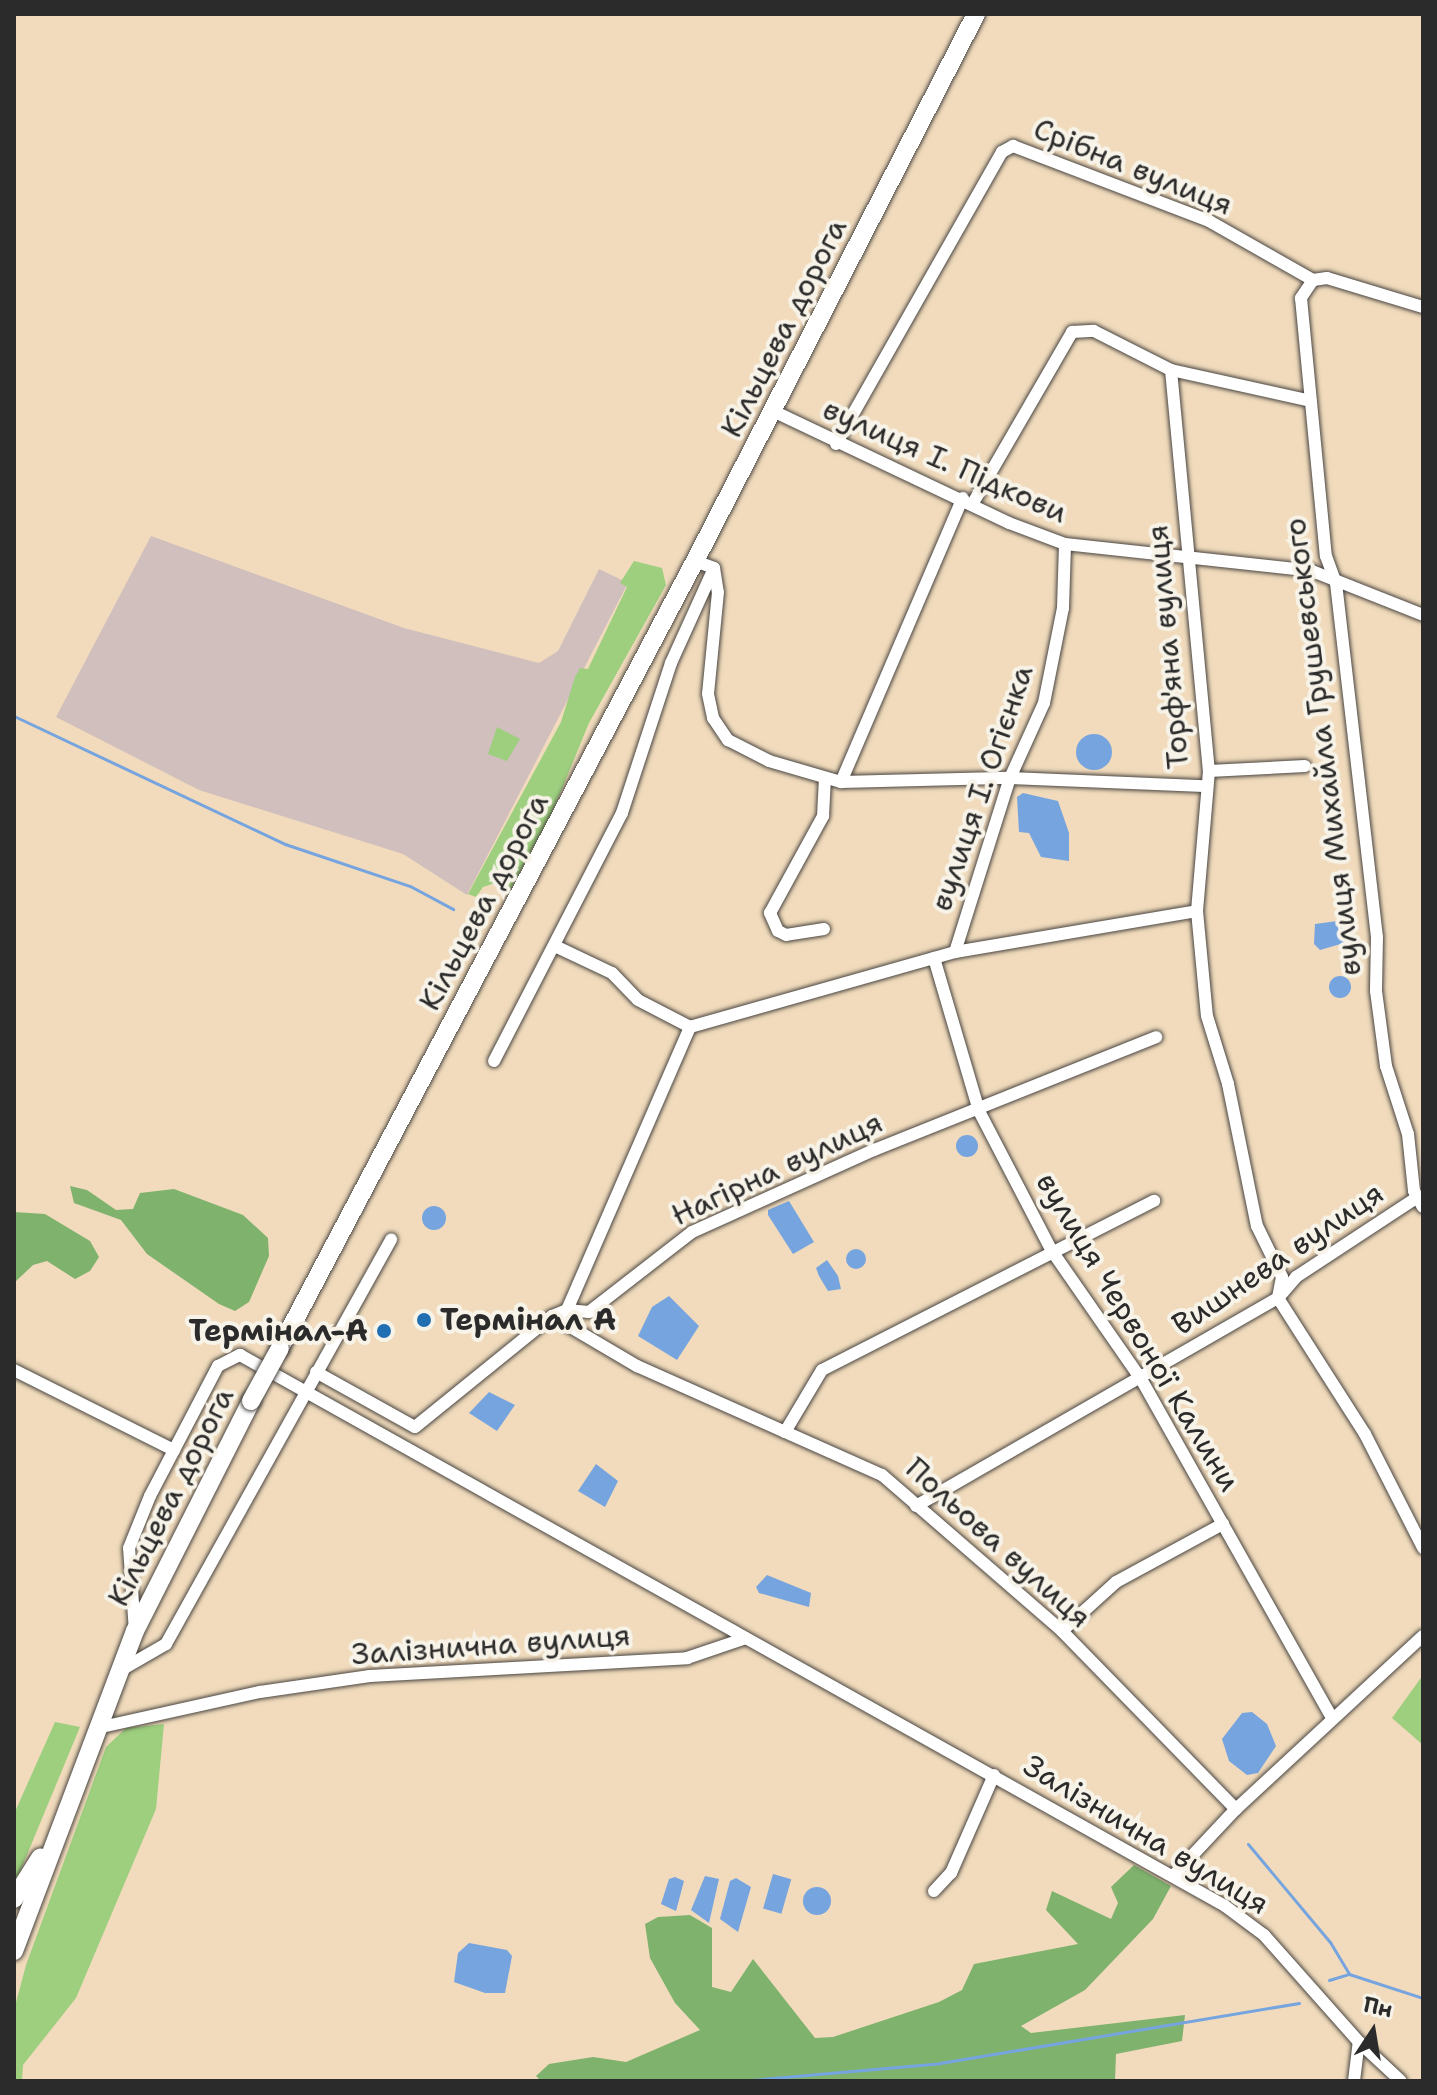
<!DOCTYPE html>
<meta charset="utf-8">
<style>
body{margin:0}
#map{position:relative;width:1437px;height:2095px;overflow:hidden;background:#f1dbbc;font-family:"Shantell Sans",sans-serif}
div>[style]{position:absolute}
.industrial>*{inset:0;background:#d1bfbe}
.green>*{inset:0;background:#9dcf7e}
.forest>*{inset:0;background:#7eb26d}
.water>*{inset:0;background:#76a4df;transform-origin:0 0}
.round{border-radius:50%}
.stream>*{height:3px;margin:-1.5px;padding:0 1.5px;transform-origin:1.5px;border-radius:1.5px;background:#76a4df}
.roads{filter:drop-shadow(0 0 2px #494541) drop-shadow(0 0 2px #494541)}
.minor>*{height:12px;margin:-6px;padding:0 6px;transform-origin:6px;border-radius:6px;background:#fff}
.highway>*{height:18px;margin:-9px;padding:0 9px;transform-origin:9px;border-radius:9px;background:#fff}
.bridges{filter:drop-shadow(0 0 2px #494541) drop-shadow(0 0 2px #494541)}
.highway-bridge>*{height:18px;margin:-9px;padding:0 9px;transform-origin:9px;border-radius:9px;background:#fff}
.dots>*{width:22px;height:22px;translate:-50% -50%;box-sizing:border-box;border:4px solid #f7f3e8;border-radius:50%}
span{translate:-50% -50%;white-space:nowrap;text-align:center;line-height:1.15;-webkit-text-stroke:8px #f7f3e8;paint-order:stroke}
.street-label{font-size:30px;color:#2b2b2b}
.poi-label{font-size:30px;color:#2b2b2b;font-weight:700}
.left{translate:0 -50%;text-align:left}
.right{translate:-100% -50%;text-align:right}
.frame{position:absolute;inset:0;border:16px solid #2b2b2b;pointer-events:none}
.north{position:absolute;left:1333px;top:1991px;width:80px;height:80px;-webkit-text-stroke:6px #f7f3e8;paint-order:stroke;rotate:12deg;font-size:22px;font-weight:700;line-height:32px;text-align:center;color:#2b2b2b}
.north::after{content:'';display:block;margin:auto;width:28px;height:36px;background:#2b2b2b;clip-path:polygon(50% 0,100% 100%,50% 72%,0 100%)}
</style>
<div id="map">
<div class="industrial">
<i style="clip-path:polygon(151px 536px,404px 628px,539px 663px,558px 651px,599px 569px,628px 583px,467px 895px,403px 854px,199px 790px,56px 717px)"></i>
</div>
<div class="green">
<i style="clip-path:polygon(634px 561px,662px 568px,666px 585px,589px 723px,552px 813px,511px 889px,495px 883px,483px 887px,476px 897px,468px 894px,561px 722px,575px 677px,580px 668px,588px 669px,627px 587px,620px 583px)"></i>
<i style="clip-path:polygon(497px 727px,520px 739px,507px 761px,488px 754px)"></i>
<i style="clip-path:polygon(1423px 1675px,1423px 1745px,1392px 1718px)"></i>
<i style="clip-path:polygon(55px 1722px,80px 1727px,14px 1886px,14px 1814px)"></i>
<i style="clip-path:polygon(164px 1724px,156px 1809px,76px 1998px,23px 2065px,22px 2081px,14px 2081px,14px 2010px,26px 1965px,106px 1747px,126px 1728px)"></i>
</div>
<div class="forest">
<i style="clip-path:polygon(70px 1186px,87px 1190px,116px 1210px,133px 1209px,140px 1193px,174px 1189px,243px 1215px,268px 1238px,269px 1256px,249px 1302px,235px 1311px,219px 1304px,147px 1254px,121px 1220px,74px 1203px)"></i>
<i style="clip-path:polygon(14px 1212px,45px 1214px,90px 1241px,99px 1257px,90px 1271px,75px 1279px,47px 1261px,33px 1265px,14px 1283px)"></i>
<i style="clip-path:polygon(1134px 1865px,1171px 1886px,1153px 1919px,1085px 1990px,1021px 2026px,1031px 2033px,1185px 2015px,1182px 2041px,1116px 2054px,1115px 2081px,541px 2081px,536px 2076px,549px 2064px,593px 2057px,626px 2062px,700px 2030px,675px 2003px,650px 1958px,645px 1924px,658px 1917px,690px 1915px,712px 1928px,712px 1987px,731px 1992px,753px 1959px,815px 2038px,833px 2037px,939px 2002px,962px 1990px,974px 1964px,1078px 1944px,1046px 1910px,1052px 1891px,1111px 1919px,1118px 1903px,1111px 1887px)"></i>
</div>
<div class="water">
<i class="round" style="left:1076px;top:734px;width:36px;height:36px"></i>
<i style="clip-path:polygon(1023px 793px,1058px 801px,1069px 833px,1069px 861px,1041px 857px,1029px 833px,1019px 832px,1017px 797px)"></i>
<i style="clip-path:polygon(1345px 920px,1351px 926px,1351px 941px,1320px 950px,1314px 944px,1315px 924px)"></i>
<i class="round" style="left:1329px;top:976px;width:22px;height:22px"></i>
<i class="round" style="left:956px;top:1135px;width:22px;height:22px"></i>
<i style="clip-path:polygon(789px 1201px,814px 1242px,793px 1254px,768px 1215px,768px 1210px)"></i>
<i class="round" style="left:422px;top:1206px;width:24px;height:24px"></i>
<i class="round" style="left:846px;top:1249px;width:20px;height:20px"></i>
<i style="clip-path:polygon(827px 1260px,838px 1276px,841px 1289px,828px 1291px,819px 1276px,816px 1268px)"></i>
<i style="clip-path:polygon(669px 1296px,699px 1326px,677px 1360px,638px 1336px,652px 1307px)"></i>
<i style="clip-path:polygon(489px 1392px,515px 1405px,497px 1431px,469px 1413px)"></i>
<i style="clip-path:polygon(596px 1464px,618px 1481px,605px 1507px,578px 1491px)"></i>
<i style="clip-path:polygon(767px 1575px,811px 1593px,809px 1607px,759px 1593px,756px 1587px)"></i>
<i style="clip-path:polygon(1252px 1712px,1267px 1724px,1276px 1746px,1258px 1773px,1247px 1775px,1229px 1761px,1222px 1739px,1242px 1713px)"></i>
<i style="left:773px;top:1874px;width:19px;height:36px;rotate:16deg"></i>
<i style="clip-path:polygon(705px 1876px,719px 1879px,709px 1923px,691px 1910px)"></i>
<i style="clip-path:polygon(675px 1877px,684px 1881px,676px 1911px,661px 1904px,669px 1879px)"></i>
<i style="clip-path:polygon(736px 1878px,751px 1887px,738px 1932px,720px 1919px,730px 1881px)"></i>
<i class="round" style="left:803px;top:1887px;width:28px;height:28px"></i>
<i style="clip-path:polygon(469px 1943px,507px 1950px,512px 1956px,505px 1993px,485px 1993px,454px 1982px,458px 1953px)"></i>
</div>
<div class="stream">
<i style="left:14px;top:716px;width:300px;rotate:25.3deg"></i>
<i style="left:285px;top:844px;width:132px;rotate:18.6deg"></i>
<i style="left:410px;top:886px;width:49px;rotate:28.1deg"></i>
<i style="left:1248px;top:1844px;width:128px;rotate:50.1deg"></i>
<i style="left:1330px;top:1942px;width:37px;rotate:59deg"></i>
<i style="left:1329px;top:1980px;width:21px;rotate:-17deg"></i>
<i style="left:1349px;top:1974px;width:78px;rotate:18deg"></i>
<i style="left:740px;top:2081px;width:201px;rotate:-5.1deg"></i>
<i style="left:940px;top:2063px;width:364px;rotate:-9.5deg"></i>
</div>
<div class="roads">
<div class="minor">
<i style="left:1313px;top:280px;width:22px;rotate:124deg"></i>
<i style="left:1301px;top:298px;width:259px;rotate:84.5deg"></i>
<i style="left:1326px;top:556px;width:29px;rotate:70deg"></i>
<i style="left:1336px;top:583px;width:356px;rotate:83.4deg"></i>
<i style="left:1377px;top:937px;width:54px;rotate:91.1deg"></i>
<i style="left:1376px;top:991px;width:76px;rotate:82.4deg"></i>
<i style="left:1386px;top:1066px;width:71px;rotate:72.1deg"></i>
<i style="left:1408px;top:1134px;width:57px;rotate:84deg"></i>
<i style="left:1414px;top:1191px;width:18px;rotate:61deg"></i>
<i style="left:1171px;top:370px;width:403px;rotate:84.6deg"></i>
<i style="left:1209px;top:771px;width:141px;rotate:94.9deg"></i>
<i style="left:1197px;top:911px;width:105px;rotate:84.6deg"></i>
<i style="left:1207px;top:1016px;width:71px;rotate:72.8deg"></i>
<i style="left:1228px;top:1084px;width:145px;rotate:78.5deg"></i>
<i style="left:1257px;top:1226px;width:57px;rotate:63.9deg"></i>
<i style="left:1282px;top:1277px;width:21px;rotate:101deg"></i>
<i style="left:1278px;top:1298px;width:161px;rotate:57.4deg"></i>
<i style="left:1365px;top:1434px;width:128px;rotate:63deg"></i>
<i style="left:773px;top:411px;width:261px;rotate:25.4deg"></i>
<i style="left:1009px;top:523px;width:60px;rotate:20.6deg"></i>
<i style="left:1065px;top:544px;width:248px;rotate:6.2deg"></i>
<i style="left:1312px;top:571px;width:119px;rotate:21.6deg"></i>
<i style="left:836px;top:444px;width:336px;rotate:-60.4deg"></i>
<i style="left:1002px;top:152px;width:13px;rotate:-29deg"></i>
<i style="left:1013px;top:146px;width:210px;rotate:20.9deg"></i>
<i style="left:1209px;top:221px;width:120px;rotate:29.6deg"></i>
<i style="left:1313px;top:280px;width:14px;rotate:-8deg"></i>
<i style="left:1327px;top:278px;width:100px;rotate:16.8deg"></i>
<i style="left:973px;top:503px;width:198px;rotate:-59.9deg"></i>
<i style="left:1072px;top:332px;width:22px;rotate:-3deg"></i>
<i style="left:1094px;top:331px;width:86px;rotate:26.9deg"></i>
<i style="left:1171px;top:370px;width:143px;rotate:12.5deg"></i>
<i style="left:695px;top:561px;width:20px;rotate:20deg"></i>
<i style="left:714px;top:568px;width:24px;rotate:81deg"></i>
<i style="left:718px;top:592px;width:102px;rotate:95.6deg"></i>
<i style="left:708px;top:694px;width:25px;rotate:78deg"></i>
<i style="left:713px;top:718px;width:27px;rotate:56deg"></i>
<i style="left:728px;top:740px;width:46px;rotate:27.1deg"></i>
<i style="left:769px;top:761px;width:75px;rotate:16.3deg"></i>
<i style="left:841px;top:782px;width:169px;rotate:-1.4deg"></i>
<i style="left:1010px;top:778px;width:194px;rotate:2.4deg"></i>
<i style="left:1209px;top:771px;width:96px;rotate:-3deg"></i>
<i style="left:841px;top:782px;width:309px;rotate:-66.8deg"></i>
<i style="left:824px;top:929px;width:38px;rotate:171deg"></i>
<i style="left:786px;top:935px;width:9px;rotate:-153deg"></i>
<i style="left:778px;top:931px;width:20px;rotate:-114deg"></i>
<i style="left:770px;top:913px;width:111px;rotate:-61.3deg"></i>
<i style="left:823px;top:816px;width:37px;rotate:-87deg"></i>
<i style="left:557px;top:947px;width:61px;rotate:25.3deg"></i>
<i style="left:612px;top:973px;width:37px;rotate:46deg"></i>
<i style="left:638px;top:1000px;width:59px;rotate:27.4deg"></i>
<i style="left:955px;top:952px;width:182px;rotate:-72.5deg"></i>
<i style="left:1010px;top:778px;width:82px;rotate:-65.6deg"></i>
<i style="left:1044px;top:703px;width:97px;rotate:-78.7deg"></i>
<i style="left:1063px;top:608px;width:64px;rotate:-88.2deg"></i>
<i style="left:934px;top:958px;width:159px;rotate:73.6deg"></i>
<i style="left:979px;top:1111px;width:158px;rotate:62.5deg"></i>
<i style="left:1052px;top:1251px;width:156px;rotate:55.2deg"></i>
<i style="left:1141px;top:1379px;width:389px;rotate:60.6deg"></i>
<i style="left:690px;top:1027px;width:275px;rotate:-15.8deg"></i>
<i style="left:955px;top:952px;width:245px;rotate:-9.6deg"></i>
<i style="left:494px;top:1061px;width:279px;rotate:-62.7deg"></i>
<i style="left:622px;top:813px;width:158px;rotate:-71.9deg"></i>
<i style="left:671px;top:663px;width:104px;rotate:-65.6deg"></i>
<i style="left:567px;top:1310px;width:22px;rotate:5deg"></i>
<i style="left:589px;top:1312px;width:130px;rotate:-37.8deg"></i>
<i style="left:692px;top:1232px;width:200px;rotate:-24.3deg"></i>
<i style="left:874px;top:1150px;width:304px;rotate:-21.8deg"></i>
<i style="left:552px;top:1316px;width:99px;rotate:30.5deg"></i>
<i style="left:637px;top:1366px;width:268px;rotate:24deg"></i>
<i style="left:882px;top:1475px;width:238px;rotate:40.9deg"></i>
<i style="left:1062px;top:1631px;width:249px;rotate:45.7deg"></i>
<i style="left:14px;top:1370px;width:179px;rotate:26.6deg"></i>
<i style="left:316px;top:1372px;width:113px;rotate:29.1deg"></i>
<i style="left:415px;top:1427px;width:176px;rotate:-39deg"></i>
<i style="left:552px;top:1316px;width:16px;rotate:-22deg"></i>
<i style="left:567px;top:1310px;width:309px;rotate:-66.5deg"></i>
<i style="left:785px;top:1432px;width:72px;rotate:-59.2deg"></i>
<i style="left:822px;top:1370px;width:373px;rotate:-27deg"></i>
<i style="left:916px;top:1506px;width:418px;rotate:-29.9deg"></i>
<i style="left:1278px;top:1298px;width:28px;rotate:-49deg"></i>
<i style="left:1296px;top:1277px;width:146px;rotate:-33.3deg"></i>
<i style="left:135px;top:1631px;width:83px;rotate:-94.1deg"></i>
<i style="left:129px;top:1548px;width:56px;rotate:-68deg"></i>
<i style="left:150px;top:1496px;width:147px;rotate:-62.4deg"></i>
<i style="left:218px;top:1366px;width:25px;rotate:-27deg"></i>
<i style="left:240px;top:1355px;width:1129px;rotate:29.22deg"></i>
<i style="left:1225px;top:1906px;width:49px;rotate:36.6deg"></i>
<i style="left:1264px;top:1935px;width:143px;rotate:48.4deg"></i>
<i style="left:1359px;top:2042px;width:57px;rotate:42.9deg"></i>
<i style="left:1062px;top:1631px;width:73px;rotate:-42.2deg"></i>
<i style="left:1116px;top:1582px;width:122px;rotate:-28.5deg"></i>
<i style="left:121px;top:1670px;width:52px;rotate:-30deg"></i>
<i style="left:166px;top:1644px;width:463px;rotate:-60.9deg"></i>
<i style="left:97px;top:1728px;width:167px;rotate:-12.5deg"></i>
<i style="left:260px;top:1692px;width:111px;rotate:-8.3deg"></i>
<i style="left:370px;top:1676px;width:318px;rotate:-3.2deg"></i>
<i style="left:687px;top:1658px;width:62px;rotate:-18.7deg"></i>
<i style="left:1173px;top:1876px;width:92px;rotate:-46.8deg"></i>
<i style="left:1236px;top:1809px;width:255px;rotate:-42.8deg"></i>
<i style="left:934px;top:1891px;width:25px;rotate:-47deg"></i>
<i style="left:951px;top:1873px;width:107px;rotate:-66.3deg"></i>
<i style="left:1354px;top:2081px;width:39px;rotate:-83deg"></i>
</div>
<div class="highway">
<i style="left:280px;top:1348px;width:890px;rotate:-62.2deg"></i>
<i style="left:695px;top:561px;width:615px;rotate:-62.81deg"></i>
<i style="left:14px;top:1899px;width:49px;rotate:-57.6deg"></i>
<i style="left:14px;top:1951px;width:342px;rotate:-69.3deg"></i>
<i style="left:135px;top:1631px;width:258px;rotate:-63.2deg"></i>
</div>
</div>
<div class="bridges">
<div class="highway-bridge">
<i style="left:251px;top:1401px;width:60px;rotate:-61.3deg"></i>
</div>
</div>
<div class="dots">
<i style="left:424px;top:1320px;background:#1f6fb2"></i>
<i style="left:384px;top:1331px;background:#1f6fb2"></i>
</div>
<div class="street-label">
<span style="left:1133px;top:167px;rotate:22deg">Срібна вулиця</span>
<span style="left:784px;top:328px;rotate:-63deg">Кільцева дорога</span>
<span style="left:945px;top:461px;rotate:24deg">вулиця І. Підкови</span>
<span style="left:1168px;top:647px;rotate:-95deg">Торф'яна вулиця</span>
<span style="left:1323px;top:747px;rotate:-97deg">вулиця Михайла Грушевського</span>
<span style="left:982px;top:788px;rotate:-71deg">вулиця І. Огієнка</span>
<span style="left:484px;top:902px;rotate:-62deg">Кільцева дорога</span>
<span style="left:777px;top:1169px;rotate:-25deg">Нагірна вулиця</span>
<span style="left:1278px;top:1259px;rotate:-34deg">Вишнева вулиця</span>
<span style="left:1138px;top:1332px;rotate:59deg">вулиця Червоної Калини</span>
<span style="left:171px;top:1497px;rotate:-63deg">Кільцева дорога</span>
<span style="left:998px;top:1543px;rotate:42deg">Польова вулиця</span>
<span style="left:491px;top:1645px;rotate:-4deg">Залізнична вулиця</span>
<span style="left:1146px;top:1835px;rotate:31deg">Залізнична вулиця</span>
</div>
<div class="poi-label">
<span class="left" style="left:440px;top:1320px">Термінал А</span>
<span class="right" style="left:368px;top:1331px">Термінал-А</span>
</div>
<div class="frame"></div>
<div class="north">Пн</div>
</div>
